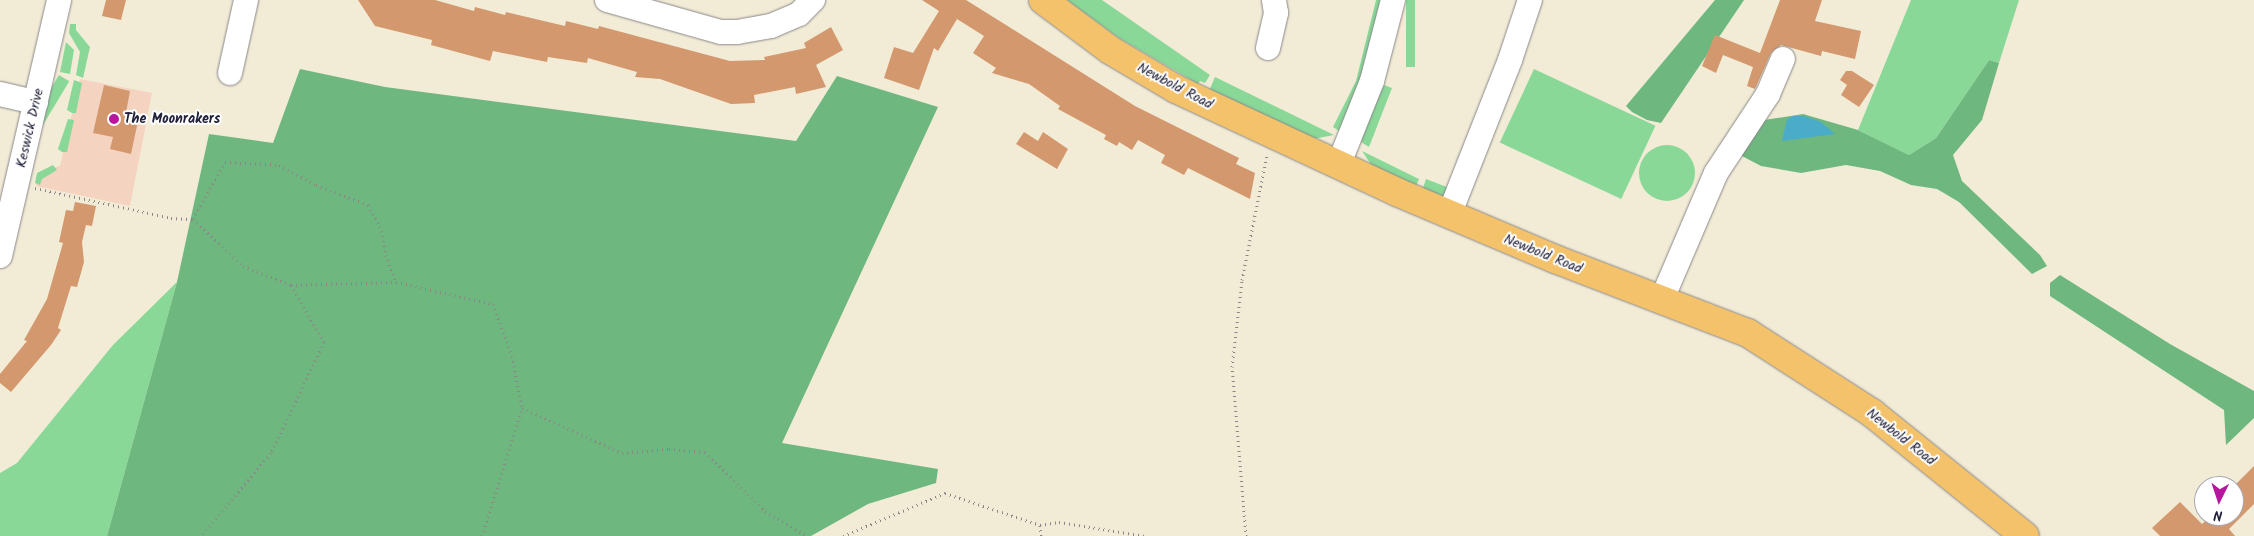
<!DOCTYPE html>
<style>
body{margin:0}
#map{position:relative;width:2254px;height:536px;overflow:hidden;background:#f2ecd7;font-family:Kalam,sans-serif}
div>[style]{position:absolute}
.built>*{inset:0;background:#f4d3c1}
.green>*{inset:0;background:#89d898;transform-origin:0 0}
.round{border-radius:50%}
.forest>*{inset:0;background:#6eb880}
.water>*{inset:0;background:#4aacc9}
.building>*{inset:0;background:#d3986e}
.path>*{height:3px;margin-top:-1.5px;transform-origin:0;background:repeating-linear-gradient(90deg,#8a8789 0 1px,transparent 0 5px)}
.roads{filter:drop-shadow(0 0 1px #8a8789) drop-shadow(0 0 1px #8a8789)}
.minor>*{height:24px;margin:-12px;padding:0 12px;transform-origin:12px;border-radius:12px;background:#fff}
.major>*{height:28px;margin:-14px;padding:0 14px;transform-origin:14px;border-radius:14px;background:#f3c26a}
.dots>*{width:14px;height:14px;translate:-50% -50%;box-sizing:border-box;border:2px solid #fff;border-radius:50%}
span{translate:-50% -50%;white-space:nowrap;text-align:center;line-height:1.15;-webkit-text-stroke:4px #fff;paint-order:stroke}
.street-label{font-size:14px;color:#22223b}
.poi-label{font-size:14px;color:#22223b;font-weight:700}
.left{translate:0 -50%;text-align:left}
.north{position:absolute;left:2194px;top:476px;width:50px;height:50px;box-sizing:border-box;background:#fff;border:1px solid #a7a7b1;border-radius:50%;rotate:184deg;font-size:14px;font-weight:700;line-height:20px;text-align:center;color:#22223b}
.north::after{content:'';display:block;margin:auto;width:18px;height:22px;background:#b5179e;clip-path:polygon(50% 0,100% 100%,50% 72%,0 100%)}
</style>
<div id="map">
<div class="built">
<i style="clip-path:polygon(80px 79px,152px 93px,130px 206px,36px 186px,39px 173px,60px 166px)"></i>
</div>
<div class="green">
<i style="clip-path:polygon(1067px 0,1102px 0,1210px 75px,1205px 83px,1200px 81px,1198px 84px,1119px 38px)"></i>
<i style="clip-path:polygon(1376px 0,1385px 0,1371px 58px,1339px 131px,1333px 127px,1356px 81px)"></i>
<i style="left:1406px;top:0;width:9px;height:67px"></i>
<i style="clip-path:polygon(1911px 0,2019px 0,1999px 63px,1989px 60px,1936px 138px,1909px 155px,1858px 130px)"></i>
<i style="clip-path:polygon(70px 24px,76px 24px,76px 30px,90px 47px,83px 78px,76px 75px,80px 52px,69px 33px)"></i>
<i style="clip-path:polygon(66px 42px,74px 50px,70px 74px,60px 72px)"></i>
<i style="left:1534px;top:69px;width:134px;height:81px;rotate:25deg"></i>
<i style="left:59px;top:75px;width:12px;height:73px;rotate:31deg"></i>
<i style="clip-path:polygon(1215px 77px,1334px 135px,1313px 139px,1209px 91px)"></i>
<i style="clip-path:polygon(74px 80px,82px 83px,76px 113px,72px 113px,67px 110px)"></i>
<i style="clip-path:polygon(1384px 85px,1392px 88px,1369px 147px,1361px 142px,1363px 133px)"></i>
<i style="clip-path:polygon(68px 119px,74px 120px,67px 152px,62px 152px,58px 149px)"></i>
<i class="round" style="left:1639px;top:145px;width:56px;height:56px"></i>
<i style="clip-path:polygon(1362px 151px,1419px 179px,1416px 186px,1372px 166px)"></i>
<i style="clip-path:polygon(53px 165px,57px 170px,42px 179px,40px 185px,35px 183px,37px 173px)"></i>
<i style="clip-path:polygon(1426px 179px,1452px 189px,1446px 197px,1440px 197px,1423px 188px)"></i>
<i style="clip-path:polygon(177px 282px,107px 536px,0 536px,0 473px,17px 463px,113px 345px)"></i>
</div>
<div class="forest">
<i style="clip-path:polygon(1715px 0,1744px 0,1661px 123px,1647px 120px,1632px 112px,1626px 106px)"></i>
<i style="clip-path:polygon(1989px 60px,1999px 63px,1982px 120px,1953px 155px,1962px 181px,2040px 255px,2047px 266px,2032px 274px,1959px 202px,1937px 189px,1911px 185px,1880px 171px,1846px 165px,1801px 173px,1761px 166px,1740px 155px,1752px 122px,1803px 114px,1858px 130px,1909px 155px,1936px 138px)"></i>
<i style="clip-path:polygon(300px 69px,385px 87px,796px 141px,837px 76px,938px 107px,782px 443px,938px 469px,936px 483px,868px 504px,811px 536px,107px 536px,177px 282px,209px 134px,273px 143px)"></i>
<i style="clip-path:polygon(2060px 275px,2170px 344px,2254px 391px,2254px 418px,2226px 445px,2224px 410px,2050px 296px,2050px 283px)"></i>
</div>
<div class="water">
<i style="clip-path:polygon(1794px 116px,1804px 116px,1821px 122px,1835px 134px,1782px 141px,1787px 119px)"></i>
</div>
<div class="building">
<i style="clip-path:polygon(106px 0,126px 0,121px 20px,102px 16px)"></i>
<i style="clip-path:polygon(358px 0,435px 0,474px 11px,475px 7px,505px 15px,506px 12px,565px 26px,566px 21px,598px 29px,599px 26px,730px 61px,765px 60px,764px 57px,806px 48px,804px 43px,831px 27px,843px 50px,816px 65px,826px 87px,796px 94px,795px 87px,754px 95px,755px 103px,731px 104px,660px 79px,635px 77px,637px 72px,588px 58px,587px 63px,548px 57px,547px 62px,493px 51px,490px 61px,431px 45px,432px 40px,375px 26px)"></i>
<i style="clip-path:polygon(922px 0,966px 0,1135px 106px,1239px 158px,1236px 164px,1255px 173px,1250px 199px,1188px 168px,1184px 175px,1161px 163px,1165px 155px,1138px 140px,1132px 150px,1119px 142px,1117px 146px,1104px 139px,1106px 135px,1058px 109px,1060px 106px,1029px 84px,992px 73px,996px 68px,973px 53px,984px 36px,957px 19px,938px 51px,934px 48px,919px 90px,884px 78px,894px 47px,913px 53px,939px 11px)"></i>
<i style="clip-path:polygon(1780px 0,1822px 0,1815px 21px,1861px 31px,1855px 59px,1822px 51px,1821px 56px,1781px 45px,1771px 53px,1755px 89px,1747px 86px,1753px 67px,1723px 55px,1716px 73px,1702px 66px,1715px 35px,1760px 53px)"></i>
<i style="clip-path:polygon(1846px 71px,1852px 71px,1874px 85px,1859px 107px,1841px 95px,1847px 85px,1840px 80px)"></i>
<i style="clip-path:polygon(104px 85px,130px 91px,125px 118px,138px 121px,131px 154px,110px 149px,113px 137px,93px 133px)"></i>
<i style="clip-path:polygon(1024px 132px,1038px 141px,1043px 132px,1068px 149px,1057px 169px,1016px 144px)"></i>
<i style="clip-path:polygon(75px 202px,96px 206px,92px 226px,86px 225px,82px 242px,84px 262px,77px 287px,71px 286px,58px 328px,61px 330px,51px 345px,11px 392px,0 383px,0 374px,27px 341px,24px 340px,47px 299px,63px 243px,59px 242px,66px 210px,73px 211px)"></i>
<i style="clip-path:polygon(2254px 466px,2254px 504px,2229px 529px,2235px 536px,2160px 536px,2152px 528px,2180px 502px,2202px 524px,2211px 516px,2234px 516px,2234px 486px)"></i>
</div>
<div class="path">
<i style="left:35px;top:188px;width:139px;rotate:12.4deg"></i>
<i style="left:171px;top:218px;width:22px;rotate:3deg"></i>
<i style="left:193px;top:219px;width:69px;rotate:43.2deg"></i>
<i style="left:243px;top:266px;width:52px;rotate:21.6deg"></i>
<i style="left:291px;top:285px;width:66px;rotate:59.9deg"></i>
<i style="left:324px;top:342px;width:123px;rotate:115.5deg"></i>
<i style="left:271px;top:453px;width:109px;rotate:130.1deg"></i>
<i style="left:193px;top:219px;width:65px;rotate:-60.7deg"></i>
<i style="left:225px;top:162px;width:54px;rotate:3.2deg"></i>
<i style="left:279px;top:165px;width:42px;rotate:28.4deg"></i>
<i style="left:316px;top:185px;width:56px;rotate:21deg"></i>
<i style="left:368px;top:205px;width:24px;rotate:60deg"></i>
<i style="left:380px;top:226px;width:30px;rotate:78deg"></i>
<i style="left:386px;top:255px;width:29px;rotate:70deg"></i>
<i style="left:291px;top:285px;width:105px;rotate:-1.6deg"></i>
<i style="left:396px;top:282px;width:99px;rotate:12.8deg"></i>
<i style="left:493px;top:304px;width:55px;rotate:69.9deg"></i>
<i style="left:512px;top:356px;width:53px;rotate:79.1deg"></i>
<i style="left:522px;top:408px;width:110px;rotate:24.2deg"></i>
<i style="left:622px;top:453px;width:47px;rotate:-4.9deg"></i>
<i style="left:669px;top:449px;width:36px;rotate:5deg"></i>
<i style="left:705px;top:452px;width:84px;rotate:44.5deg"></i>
<i style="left:765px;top:511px;width:49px;rotate:30.8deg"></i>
<i style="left:1040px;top:525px;width:11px;rotate:85deg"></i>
<i style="left:482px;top:536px;width:134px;rotate:-72.6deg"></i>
<i style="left:843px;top:536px;width:111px;rotate:-22.9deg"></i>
<i style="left:945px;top:493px;width:100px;rotate:18.6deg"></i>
<i style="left:1040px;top:525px;width:19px;rotate:-9deg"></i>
<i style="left:1059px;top:522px;width:87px;rotate:9.2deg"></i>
<i style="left:1246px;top:536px;width:170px;rotate:-94.7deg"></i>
<i style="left:1232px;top:367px;width:88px;rotate:-83.4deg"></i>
<i style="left:1242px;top:280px;width:127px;rotate:-78.7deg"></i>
</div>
<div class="roads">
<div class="minor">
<i style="left:607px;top:0;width:118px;rotate:15.7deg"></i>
<i style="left:721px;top:32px;width:16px"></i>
<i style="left:737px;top:32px;width:35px;rotate:-10deg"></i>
<i style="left:771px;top:26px;width:30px;rotate:-23deg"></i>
<i style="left:799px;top:14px;width:20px;rotate:-45deg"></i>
<i style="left:1268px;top:48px;width:36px;rotate:-77deg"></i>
<i style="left:1276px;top:13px;width:13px;rotate:-99deg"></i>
<i style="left:230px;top:73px;width:75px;rotate:-77.6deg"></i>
<i style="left:0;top:94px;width:37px;rotate:13deg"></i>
<i style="left:1338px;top:166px;width:92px;rotate:-68.2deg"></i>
<i style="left:1372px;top:81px;width:84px;rotate:-75.5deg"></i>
<i style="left:1449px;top:215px;width:167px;rotate:-68.5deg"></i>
<i style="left:1510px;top:60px;width:63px;rotate:-71.6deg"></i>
<i style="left:0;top:256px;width:263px;rotate:-77deg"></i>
<i style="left:1662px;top:299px;width:137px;rotate:-66.8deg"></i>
<i style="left:1716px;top:173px;width:95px;rotate:-56.6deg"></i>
<i style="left:1768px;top:94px;width:38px;rotate:-67deg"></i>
</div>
<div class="major">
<i style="left:1043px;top:0;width:84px;rotate:36.7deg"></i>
<i style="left:1110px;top:50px;width:77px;rotate:30.6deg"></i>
<i style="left:1176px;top:89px;width:244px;rotate:25deg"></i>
<i style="left:1397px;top:192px;width:172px;rotate:23deg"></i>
<i style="left:1555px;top:259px;width:207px;rotate:21deg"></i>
<i style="left:1748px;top:333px;width:148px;rotate:32.8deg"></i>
<i style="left:1872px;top:413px;width:196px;rotate:38.8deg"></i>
</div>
</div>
<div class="dots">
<i style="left:114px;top:119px;background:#b5179e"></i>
</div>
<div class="street-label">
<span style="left:1175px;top:86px;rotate:28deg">Newbold Road</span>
<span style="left:30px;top:128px;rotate:-77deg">Keswick Drive</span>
<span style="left:1543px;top:254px;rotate:22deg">Newbold Road</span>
<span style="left:1901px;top:437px;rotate:38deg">Newbold Road</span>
</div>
<div class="poi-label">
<span class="left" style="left:124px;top:119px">The Moonrakers</span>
</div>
<div class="north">N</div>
</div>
